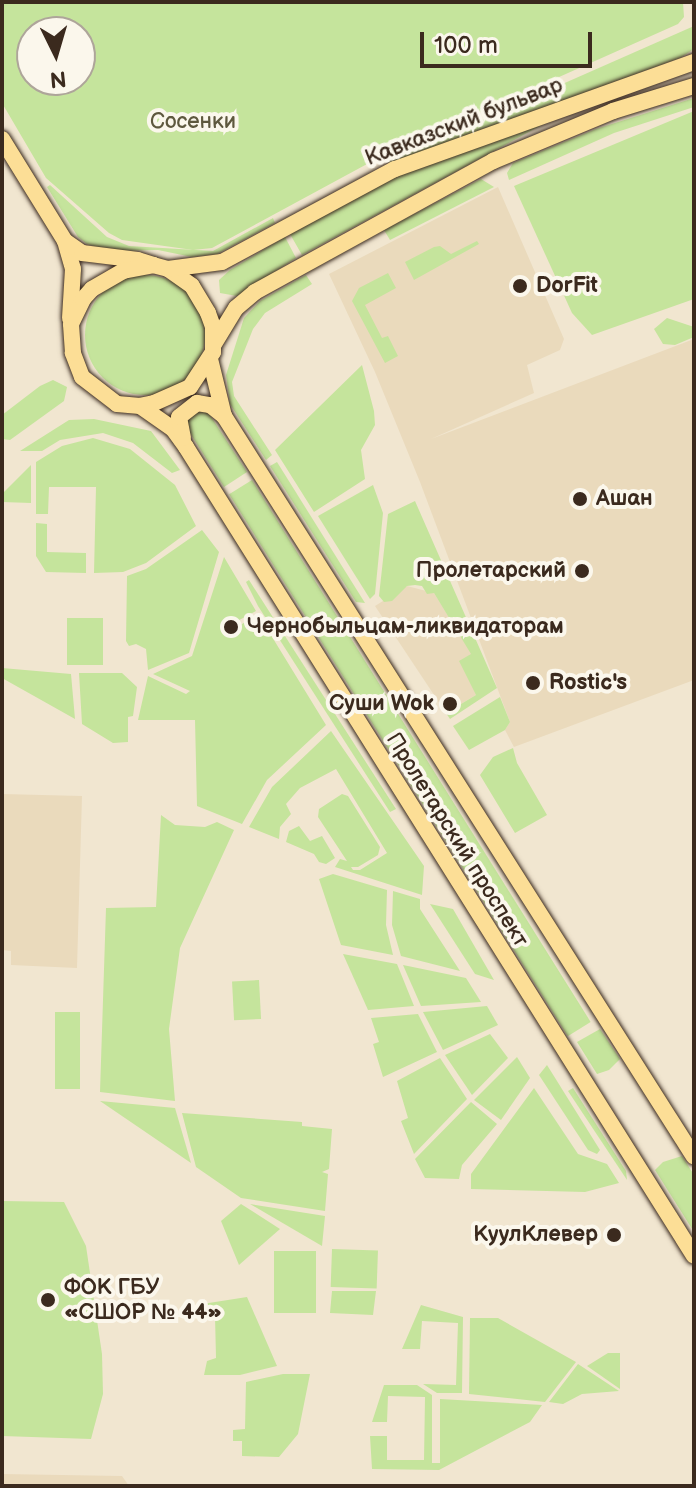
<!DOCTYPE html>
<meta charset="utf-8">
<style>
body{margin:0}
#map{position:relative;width:696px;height:1488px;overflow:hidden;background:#f1e6d0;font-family:"Balsamiq Sans",sans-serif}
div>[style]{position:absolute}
.built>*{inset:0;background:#eadabc}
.green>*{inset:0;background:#c5e49c;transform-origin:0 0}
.round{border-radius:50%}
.roads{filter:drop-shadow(0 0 2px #3b2a1e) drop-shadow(0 0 2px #3b2a1e)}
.major>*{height:16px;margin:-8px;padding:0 8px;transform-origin:8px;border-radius:8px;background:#fcde96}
.dots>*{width:22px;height:22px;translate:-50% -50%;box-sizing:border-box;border:4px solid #fbf7ec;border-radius:50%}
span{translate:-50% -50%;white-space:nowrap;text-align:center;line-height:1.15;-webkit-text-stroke:8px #fbf7ec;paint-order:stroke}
.park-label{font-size:22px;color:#5e583e}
.street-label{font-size:22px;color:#3b2a1e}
.poi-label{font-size:22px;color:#3b2a1e;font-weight:700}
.left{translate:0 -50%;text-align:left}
.right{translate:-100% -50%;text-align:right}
.frame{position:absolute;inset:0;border:4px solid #3b2a1e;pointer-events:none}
.north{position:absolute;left:16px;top:16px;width:80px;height:80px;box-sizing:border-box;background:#fbf7ec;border:2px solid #aea59a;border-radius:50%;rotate:175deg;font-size:22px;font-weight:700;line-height:32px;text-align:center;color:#3b2a1e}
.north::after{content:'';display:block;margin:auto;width:28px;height:36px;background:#3b2a1e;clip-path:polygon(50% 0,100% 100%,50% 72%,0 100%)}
.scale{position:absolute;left:420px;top:32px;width:172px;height:36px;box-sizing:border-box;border:4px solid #3b2a1e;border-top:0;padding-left:10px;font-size:24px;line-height:28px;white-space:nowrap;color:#3b2a1e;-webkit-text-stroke:6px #fbf7ec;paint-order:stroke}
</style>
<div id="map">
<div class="built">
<i style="clip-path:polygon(498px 187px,564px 339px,560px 350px,527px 365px,534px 393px,431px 439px,694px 339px,694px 680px,514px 747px,505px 730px,510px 722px,420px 482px,375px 372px,329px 274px)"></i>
<i style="clip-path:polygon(407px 586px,434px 593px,472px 654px,476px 695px,446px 713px,375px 606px)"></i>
<i style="clip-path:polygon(2px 794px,82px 796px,77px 968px,11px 965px,11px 951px,2px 950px)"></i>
<i style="clip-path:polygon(2px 1474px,122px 1476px,129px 1486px,2px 1486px)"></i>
</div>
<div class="green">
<i style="clip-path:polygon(evenodd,2px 2px,683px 2px,684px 17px,678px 24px,380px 157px,212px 248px,193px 250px,122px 240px,109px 233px,46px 178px,2px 103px,2px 2px,80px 32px,80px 80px,32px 80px,32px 32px,80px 32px)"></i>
<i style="clip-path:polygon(694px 26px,694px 49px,680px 58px,390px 164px,388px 161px)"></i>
<i style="clip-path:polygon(694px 70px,551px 120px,302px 255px,290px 234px,397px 176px,446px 155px)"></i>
<i style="clip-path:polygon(694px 98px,694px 107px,614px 133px,509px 180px,507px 173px,513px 163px,596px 129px)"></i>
<i style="clip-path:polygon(694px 111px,694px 299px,592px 335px,572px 313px,514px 186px)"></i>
<i style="clip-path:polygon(481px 179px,494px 187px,390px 240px,384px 230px)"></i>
<i style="clip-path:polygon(50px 185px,107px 237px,129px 246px,213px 251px,273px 218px,275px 223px,217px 254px,192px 257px,158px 250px,110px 251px,87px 244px,78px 237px,47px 187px)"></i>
<i style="clip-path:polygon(285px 237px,296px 258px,237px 296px,220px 293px,219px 280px,230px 270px)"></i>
<i style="clip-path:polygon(477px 241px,479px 244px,414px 280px,405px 262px,434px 247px,440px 246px,451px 254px)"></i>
<i style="clip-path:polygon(388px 273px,396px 288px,365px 305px,382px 338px,388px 336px,398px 356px,385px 363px,352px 301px,359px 288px)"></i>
<i class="round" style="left:85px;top:275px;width:120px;height:120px"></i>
<i style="clip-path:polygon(306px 275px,312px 284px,265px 313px,253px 329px,232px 382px,234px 396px,272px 455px,266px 460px,230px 404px,226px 375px,244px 318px,260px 301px)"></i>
<i style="clip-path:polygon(667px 318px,694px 327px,694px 337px,675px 345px,663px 344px,654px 329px)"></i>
<i style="clip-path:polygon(362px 365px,374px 411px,375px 425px,361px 450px,365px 479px,314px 512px,275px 450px)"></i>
<i style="clip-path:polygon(53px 380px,67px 387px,64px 401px,10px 440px,2px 439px,2px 415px,40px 386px)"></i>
<i style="clip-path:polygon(198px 407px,208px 412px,247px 472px,224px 487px,185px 425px,186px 414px)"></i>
<i style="clip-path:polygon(94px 419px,151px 431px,180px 470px,172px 473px,133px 443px,103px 433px,60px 440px,42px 451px,20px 451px,69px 420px)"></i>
<i style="clip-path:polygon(93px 438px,130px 449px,175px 485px,196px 526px,146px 563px,123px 572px,94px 573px,96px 487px,49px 487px,48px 514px,36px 514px,36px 462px,62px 446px)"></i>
<i style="clip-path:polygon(277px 462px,365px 603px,356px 602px,270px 466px)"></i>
<i style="clip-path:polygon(31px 465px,31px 503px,2px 502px,2px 494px)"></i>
<i style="left:252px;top:480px;width:639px;height:27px;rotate:58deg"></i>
<i style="clip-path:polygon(373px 485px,383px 513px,375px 594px,370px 599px,318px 516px)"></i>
<i style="clip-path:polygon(415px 501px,497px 688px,450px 719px,446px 713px,476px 695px,459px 661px,471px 654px,434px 593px,427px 594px,422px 586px,415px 585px,407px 586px,392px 601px,384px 602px,379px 596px,388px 514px)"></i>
<i style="clip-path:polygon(36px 523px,47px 524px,47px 552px,86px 553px,86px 573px,46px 572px,36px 556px)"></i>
<i style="clip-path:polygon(202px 530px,219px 552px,189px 653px,148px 670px,146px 649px,136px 644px,129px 646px,126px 641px,127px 576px,146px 569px)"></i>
<i style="clip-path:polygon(224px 557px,256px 611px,230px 625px,234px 629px,258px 614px,326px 725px,267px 780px,242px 824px,197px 806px,195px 720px,138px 720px,148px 676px,186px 694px,190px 691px,153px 674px,192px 656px)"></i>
<i style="clip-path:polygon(249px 580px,396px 809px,390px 812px,258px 606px,246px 582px)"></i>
<i style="left:103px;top:618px;width:47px;height:36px;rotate:90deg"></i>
<i style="clip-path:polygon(2px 668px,71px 674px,75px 719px,2px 678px)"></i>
<i style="clip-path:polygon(79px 673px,122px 673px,137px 687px,133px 716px,128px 717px,128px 742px,113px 743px,82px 724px)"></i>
<i style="clip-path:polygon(500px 697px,510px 722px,505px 730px,469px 750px,453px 726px)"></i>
<i style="clip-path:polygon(331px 731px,424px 866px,422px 895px,335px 867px,340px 859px,347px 861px,318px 817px,319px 809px,342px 794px,348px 796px,380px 847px,378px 855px,358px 867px,351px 867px,353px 870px,360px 870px,387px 853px,336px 769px,300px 788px,286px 804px,291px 814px,280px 827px,279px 839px,249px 827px,272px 787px)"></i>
<i style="clip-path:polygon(513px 748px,517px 763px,547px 815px,515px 833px,480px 775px,493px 757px)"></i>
<i style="clip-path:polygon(161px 815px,175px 825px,205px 827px,217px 822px,234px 830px,180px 948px,169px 1029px,175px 1101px,100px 1092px,106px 908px,156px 907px)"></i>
<i style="clip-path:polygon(299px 826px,310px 841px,322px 836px,335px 858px,326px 864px,319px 862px,314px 854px,286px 842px,289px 831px)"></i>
<i style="clip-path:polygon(333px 874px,387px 890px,386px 925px,393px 955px,341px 945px,319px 879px)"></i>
<i style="clip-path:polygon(393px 891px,420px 899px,420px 909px,460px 971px,401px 956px,392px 925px)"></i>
<i style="clip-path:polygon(430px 904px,453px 909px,494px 980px,475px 974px)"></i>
<i style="clip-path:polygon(343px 954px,397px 964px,414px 1006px,368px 1010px)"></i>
<i style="clip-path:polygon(403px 965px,466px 978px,481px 1002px,421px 1006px)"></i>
<i style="left:259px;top:980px;width:39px;height:27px;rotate:87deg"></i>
<i style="clip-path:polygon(487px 1006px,498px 1025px,443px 1050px,423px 1012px)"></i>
<i style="left:55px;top:1012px;width:25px;height:77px"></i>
<i style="clip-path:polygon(418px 1014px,437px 1052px,383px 1077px,373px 1044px,379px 1042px,371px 1018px)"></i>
<i style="clip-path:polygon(600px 1029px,620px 1059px,609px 1070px,597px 1074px,577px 1042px)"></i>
<i style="clip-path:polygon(490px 1034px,508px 1058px,472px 1095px,445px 1055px)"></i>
<i style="clip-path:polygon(517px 1057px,530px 1078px,501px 1120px,474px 1100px)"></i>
<i style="clip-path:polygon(440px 1058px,467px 1099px,414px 1154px,401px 1121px,408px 1118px,397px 1081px)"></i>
<i style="clip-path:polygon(547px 1065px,600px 1150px,597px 1154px,588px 1150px,539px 1075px)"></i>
<i style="clip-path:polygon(534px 1088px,578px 1154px,607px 1164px,619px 1183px,585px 1192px,471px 1189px,471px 1174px)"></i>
<i style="clip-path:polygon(573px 1088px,626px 1171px,627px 1180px,568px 1091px)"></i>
<i style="clip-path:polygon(100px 1101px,175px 1108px,191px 1163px)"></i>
<i style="clip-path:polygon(471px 1102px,497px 1124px,462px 1165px,459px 1179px,425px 1178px,415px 1159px)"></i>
<i style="clip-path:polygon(182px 1113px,302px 1122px,302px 1126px,332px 1129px,329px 1169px,322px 1172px,328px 1174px,325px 1211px,241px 1198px,196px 1167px)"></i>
<i style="clip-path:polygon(682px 1156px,694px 1175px,694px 1232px,655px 1170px,663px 1162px)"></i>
<i style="clip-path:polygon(2px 1201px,64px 1202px,86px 1246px,102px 1354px,103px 1394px,91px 1439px,2px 1436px)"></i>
<i style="clip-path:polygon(241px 1204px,280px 1229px,239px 1265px,221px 1221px)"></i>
<i style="clip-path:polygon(250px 1204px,325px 1216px,322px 1246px)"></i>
<i style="left:332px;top:1249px;width:46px;height:38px;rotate:2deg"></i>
<i style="left:274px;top:1251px;width:42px;height:62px"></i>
<i style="clip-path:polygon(332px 1291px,376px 1291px,373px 1315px,330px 1313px)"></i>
<i style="clip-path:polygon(247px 1297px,277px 1366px,240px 1375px,204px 1375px,207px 1361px,216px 1358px,215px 1316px,195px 1314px,196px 1305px)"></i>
<i style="clip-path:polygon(421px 1305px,463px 1317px,462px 1393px,437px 1393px,423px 1384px,456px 1385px,458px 1323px,422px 1321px,420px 1349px,402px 1349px)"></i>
<i style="clip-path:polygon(470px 1318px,498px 1318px,576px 1362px,545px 1402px,469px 1394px)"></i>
<i style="clip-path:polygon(608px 1353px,620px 1353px,620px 1389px,587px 1366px)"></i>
<i style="clip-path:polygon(578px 1364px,619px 1391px,582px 1394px,563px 1404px,549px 1402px)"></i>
<i style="clip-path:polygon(283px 1374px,310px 1374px,298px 1434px,279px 1457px,242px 1456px,242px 1441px,233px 1441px,233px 1430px,245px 1429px,246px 1382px)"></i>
<i style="clip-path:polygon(384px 1385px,417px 1385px,432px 1395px,432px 1463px,440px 1463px,440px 1399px,542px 1405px,530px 1422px,439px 1470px,372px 1469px,370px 1436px,387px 1436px,387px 1460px,424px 1460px,425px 1397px,388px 1396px,387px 1422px,372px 1422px)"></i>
</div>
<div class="roads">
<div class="major">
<i style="left:2px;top:139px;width:120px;rotate:58.3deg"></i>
<i style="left:65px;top:241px;width:29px;rotate:74deg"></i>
<i style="left:73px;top:269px;width:49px;rotate:93.5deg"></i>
<i style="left:65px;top:241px;width:21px;rotate:35deg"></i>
<i style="left:82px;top:253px;width:56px;rotate:7.1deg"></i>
<i style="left:138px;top:260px;width:16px;rotate:18deg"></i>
<i style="left:153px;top:265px;width:16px;rotate:15deg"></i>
<i style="left:168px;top:269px;width:29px;rotate:35deg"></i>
<i style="left:192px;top:286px;width:31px;rotate:59deg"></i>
<i style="left:208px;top:313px;width:15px;rotate:70deg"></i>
<i style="left:213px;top:327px;width:25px;rotate:90deg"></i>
<i style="left:213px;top:352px;width:42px;rotate:123.3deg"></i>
<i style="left:190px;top:387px;width:39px;rotate:156deg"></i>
<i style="left:154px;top:403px;width:14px;rotate:168deg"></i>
<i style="left:140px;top:406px;width:23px;rotate:-175deg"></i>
<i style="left:117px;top:404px;width:44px;rotate:-142.4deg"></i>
<i style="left:82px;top:377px;width:26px;rotate:-111deg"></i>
<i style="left:73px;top:353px;width:29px;rotate:-94deg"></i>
<i style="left:71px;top:324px;width:28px;rotate:-64deg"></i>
<i style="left:83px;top:299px;width:13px;rotate:-48deg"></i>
<i style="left:92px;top:289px;width:36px;rotate:-30deg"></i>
<i style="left:123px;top:271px;width:31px;rotate:-11deg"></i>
<i style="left:168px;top:269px;width:54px;rotate:-7.4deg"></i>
<i style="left:222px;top:262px;width:196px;rotate:-28.3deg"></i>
<i style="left:395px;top:169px;width:318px;rotate:-19.7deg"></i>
<i style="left:214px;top:344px;width:42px;rotate:-58.6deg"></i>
<i style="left:236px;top:308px;width:25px;rotate:-40deg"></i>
<i style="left:255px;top:292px;width:272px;rotate:-28.8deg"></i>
<i style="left:493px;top:161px;width:130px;rotate:-22.6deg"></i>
<i style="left:613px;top:111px;width:85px;rotate:-17.2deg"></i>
<i style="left:210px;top:359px;width:59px;rotate:76.2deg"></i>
<i style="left:224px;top:416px;width:877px;rotate:57.61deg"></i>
<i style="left:140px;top:406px;width:40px;rotate:34.9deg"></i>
<i style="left:173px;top:429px;width:22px;rotate:54deg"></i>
<i style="left:186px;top:447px;width:955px;rotate:57.87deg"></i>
<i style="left:183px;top:438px;width:21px;rotate:-101deg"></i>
<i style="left:179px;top:417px;width:23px;rotate:-38deg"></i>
<i style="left:197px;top:403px;width:13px;rotate:9deg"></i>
<i style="left:210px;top:405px;width:18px;rotate:38deg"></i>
</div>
</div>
<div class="dots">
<i style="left:520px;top:286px;background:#3b2a1e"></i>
<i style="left:580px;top:499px;background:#3b2a1e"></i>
<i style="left:582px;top:571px;background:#3b2a1e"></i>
<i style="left:231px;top:627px;background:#3b2a1e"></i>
<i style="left:533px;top:683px;background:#3b2a1e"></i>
<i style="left:450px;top:704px;background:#3b2a1e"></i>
<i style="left:614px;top:1235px;background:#3b2a1e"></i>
<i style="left:48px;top:1300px;background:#3b2a1e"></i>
</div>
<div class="park-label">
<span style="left:193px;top:122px">Сосенки</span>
</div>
<div class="street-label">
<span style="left:464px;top:122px;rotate:-21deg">Кавказский бульвар</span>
<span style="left:457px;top:840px;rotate:58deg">Пролетарский проспект</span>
</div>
<div class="poi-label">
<span class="left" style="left:536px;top:286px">DorFit</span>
<span class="left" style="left:596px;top:499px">Ашан</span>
<span class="right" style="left:566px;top:571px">Пролетарский</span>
<span class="left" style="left:247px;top:627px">Чернобыльцам-ликвидаторам</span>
<span class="left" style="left:549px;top:683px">Rostic's</span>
<span class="right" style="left:434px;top:704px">Суши Wok</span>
<span class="right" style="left:598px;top:1235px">КуулКлевер</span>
<span class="left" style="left:64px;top:1300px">ФОК ГБУ<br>«СШОР № 44»</span>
</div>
<div class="frame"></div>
<div class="north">N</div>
<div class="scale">100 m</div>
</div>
